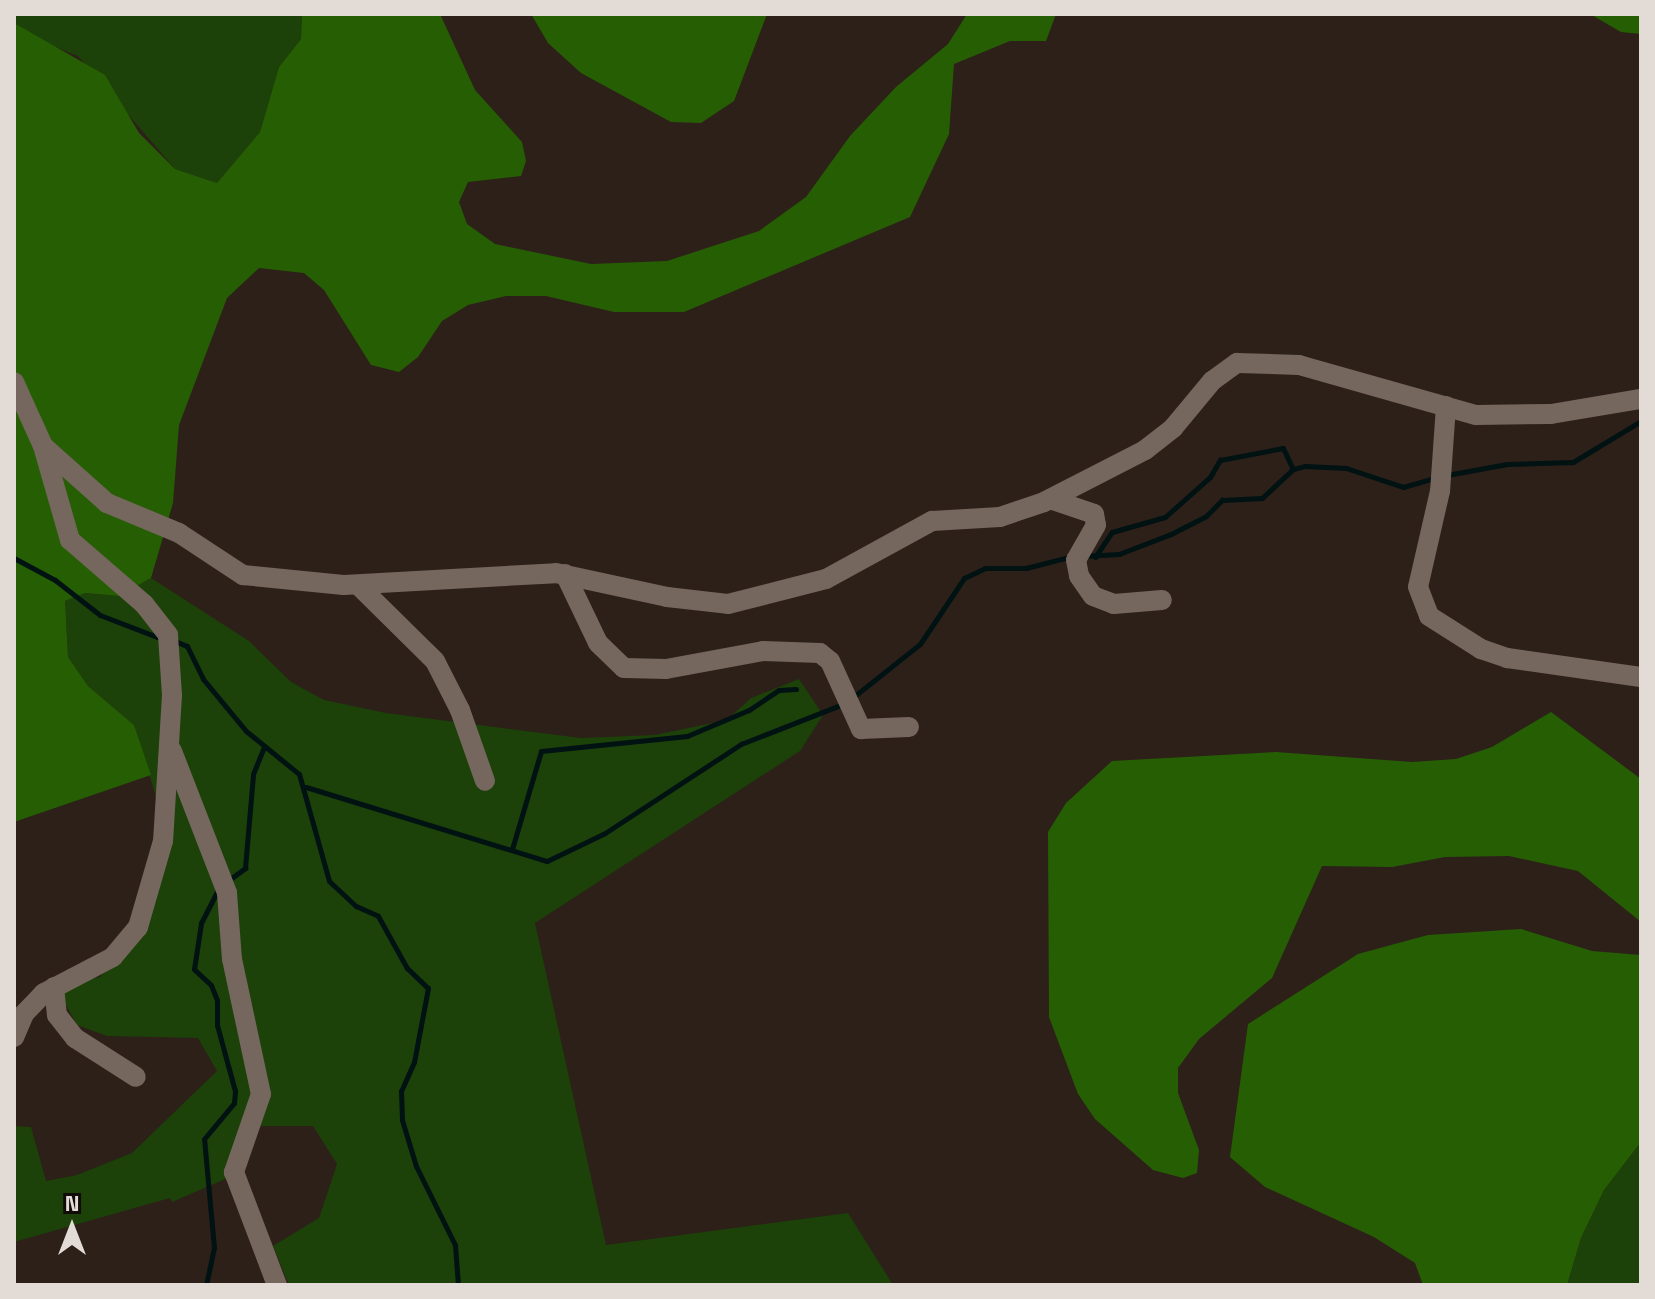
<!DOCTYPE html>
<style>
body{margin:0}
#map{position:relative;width:1655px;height:1299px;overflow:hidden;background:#2c2019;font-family:"Space Grotesk",sans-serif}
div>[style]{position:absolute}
.green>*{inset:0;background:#1c4109}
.forest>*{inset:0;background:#265f03}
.stream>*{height:5px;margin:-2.5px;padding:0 2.5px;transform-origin:2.5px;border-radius:2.5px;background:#011213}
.minor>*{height:20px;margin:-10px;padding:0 10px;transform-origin:10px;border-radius:10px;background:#75665e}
span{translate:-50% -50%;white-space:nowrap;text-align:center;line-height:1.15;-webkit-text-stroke:7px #100b08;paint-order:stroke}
.frame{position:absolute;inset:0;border:16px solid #e3dbd6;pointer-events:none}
.north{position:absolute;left:32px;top:1187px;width:80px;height:80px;-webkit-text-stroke:6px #100b08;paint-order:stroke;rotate:0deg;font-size:22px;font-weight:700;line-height:32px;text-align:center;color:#e3dbd6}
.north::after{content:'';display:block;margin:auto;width:28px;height:36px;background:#e3dbd6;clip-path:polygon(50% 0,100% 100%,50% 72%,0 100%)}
</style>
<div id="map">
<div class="green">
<i style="clip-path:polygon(14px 14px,302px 14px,301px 39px,279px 67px,260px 132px,217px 183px,175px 169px,78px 56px,33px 38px,14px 23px)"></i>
<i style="clip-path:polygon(151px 578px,249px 641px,291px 682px,324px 700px,386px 713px,581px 738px,655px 735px,727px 720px,751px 698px,799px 679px,823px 715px,800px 751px,535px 923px,606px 1245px,848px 1213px,893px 1285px,289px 1285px,273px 1246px,319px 1218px,337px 1164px,313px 1126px,254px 1126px,230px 1177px,172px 1202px,170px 1198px,14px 1242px,14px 1126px,31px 1127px,46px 1181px,77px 1175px,132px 1153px,217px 1071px,198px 1038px,107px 1036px,77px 1025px,61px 996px,63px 981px,100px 977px,129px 942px,162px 816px,134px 725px,88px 686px,68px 657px,65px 601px,85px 593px,119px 596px)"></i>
<i style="clip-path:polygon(1641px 1142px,1641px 1285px,1567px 1285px,1581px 1238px,1604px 1190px)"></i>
</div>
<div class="forest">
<i style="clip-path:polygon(302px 14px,440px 14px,475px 90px,522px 142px,526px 161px,521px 176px,468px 182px,459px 202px,467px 224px,495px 244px,591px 264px,667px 261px,759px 231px,806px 197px,850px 136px,896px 87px,948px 44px,967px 14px,1056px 14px,1046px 41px,1010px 41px,954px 64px,949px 134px,910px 217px,684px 312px,614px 312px,546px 296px,506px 296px,468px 305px,442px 321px,418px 357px,399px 372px,371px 365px,324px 290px,304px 273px,259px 268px,227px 298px,179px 425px,173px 503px,151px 578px,119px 596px,85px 593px,65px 601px,68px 657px,88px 686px,134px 725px,151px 775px,14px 822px,14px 23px,105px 75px,139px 133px,175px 169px,217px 183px,260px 132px,279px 67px,301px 39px)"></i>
<i style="clip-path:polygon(531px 14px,767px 14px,734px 101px,701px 123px,671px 122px,581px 73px,548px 43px)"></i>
<i style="clip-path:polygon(1590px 14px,1641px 14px,1641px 34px,1621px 32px)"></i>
<i style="clip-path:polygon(1551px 712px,1641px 779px,1641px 922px,1578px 871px,1509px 856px,1445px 857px,1392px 867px,1322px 866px,1272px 978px,1199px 1039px,1178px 1068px,1178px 1093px,1199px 1150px,1197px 1173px,1183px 1178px,1153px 1170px,1095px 1119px,1078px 1094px,1049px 1017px,1048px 832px,1066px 803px,1112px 761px,1276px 752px,1412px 762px,1456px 759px,1492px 747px)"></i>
<i style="clip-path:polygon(1521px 929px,1592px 951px,1641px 955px,1641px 1142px,1604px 1190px,1581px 1238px,1567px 1285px,1423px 1285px,1415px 1263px,1374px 1237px,1265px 1187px,1230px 1157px,1248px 1024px,1358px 954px,1428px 935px)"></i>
</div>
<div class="stream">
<i style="left:1447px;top:475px;width:61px;rotate:-10.4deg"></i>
<i style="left:1507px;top:464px;width:66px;rotate:-1.7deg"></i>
<i style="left:1573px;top:462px;width:79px;rotate:-31.1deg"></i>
<i style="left:1083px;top:556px;width:36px;rotate:-3deg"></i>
<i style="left:1119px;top:554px;width:56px;rotate:-21deg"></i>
<i style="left:1171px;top:534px;width:39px;rotate:-27deg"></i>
<i style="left:1206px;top:516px;width:23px;rotate:-45deg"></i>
<i style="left:1222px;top:500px;width:40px;rotate:-2.9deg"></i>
<i style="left:1262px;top:498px;width:42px;rotate:-43.1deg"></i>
<i style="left:1293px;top:469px;width:12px;rotate:-14deg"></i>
<i style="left:1305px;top:466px;width:41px;rotate:2.8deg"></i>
<i style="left:1346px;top:468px;width:60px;rotate:18.4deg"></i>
<i style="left:1403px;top:487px;width:36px;rotate:-16deg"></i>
<i style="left:1095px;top:557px;width:30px;rotate:-56deg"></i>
<i style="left:1112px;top:532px;width:55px;rotate:-15.8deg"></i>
<i style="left:1165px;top:517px;width:60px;rotate:-41.6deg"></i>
<i style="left:1210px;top:477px;width:20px;rotate:-60deg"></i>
<i style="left:1220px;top:460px;width:64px;rotate:-10.8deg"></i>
<i style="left:1283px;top:448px;width:23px;rotate:65deg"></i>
<i style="left:14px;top:558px;width:47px;rotate:28.2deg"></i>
<i style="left:55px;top:580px;width:57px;rotate:37.9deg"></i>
<i style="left:100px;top:615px;width:70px;rotate:21deg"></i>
<i style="left:175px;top:641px;width:13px;rotate:23deg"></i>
<i style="left:187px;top:646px;width:37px;rotate:64deg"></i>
<i style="left:203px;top:679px;width:67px;rotate:50.4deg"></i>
<i style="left:246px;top:731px;width:68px;rotate:39.1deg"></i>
<i style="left:299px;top:774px;width:111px;rotate:74.3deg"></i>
<i style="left:329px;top:881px;width:37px;rotate:43deg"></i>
<i style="left:356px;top:906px;width:24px;rotate:24deg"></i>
<i style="left:378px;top:916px;width:60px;rotate:60.9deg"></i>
<i style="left:407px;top:968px;width:29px;rotate:44deg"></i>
<i style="left:428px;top:988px;width:75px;rotate:100.7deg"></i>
<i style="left:414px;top:1062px;width:32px;rotate:114deg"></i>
<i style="left:401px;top:1091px;width:29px;rotate:88deg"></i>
<i style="left:402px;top:1120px;width:48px;rotate:73.1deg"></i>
<i style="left:416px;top:1166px;width:88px;rotate:63.7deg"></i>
<i style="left:455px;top:1245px;width:40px;rotate:85.7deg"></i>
<i style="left:852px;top:698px;width:87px;rotate:-38.5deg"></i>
<i style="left:920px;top:644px;width:79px;rotate:-56.3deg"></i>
<i style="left:964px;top:578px;width:23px;rotate:-25deg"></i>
<i style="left:985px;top:568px;width:41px"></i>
<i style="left:1026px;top:568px;width:49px;rotate:-14.3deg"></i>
<i style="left:306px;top:787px;width:252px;rotate:17.1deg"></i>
<i style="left:547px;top:861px;width:64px;rotate:-25.8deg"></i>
<i style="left:605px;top:833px;width:163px;rotate:-33.2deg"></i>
<i style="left:741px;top:744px;width:110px;rotate:-21.4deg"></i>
<i style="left:512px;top:849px;width:102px;rotate:-73.5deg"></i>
<i style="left:541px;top:751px;width:147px;rotate:-5.9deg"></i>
<i style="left:687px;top:736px;width:67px;rotate:-22.8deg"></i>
<i style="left:749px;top:710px;width:36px;rotate:-34deg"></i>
<i style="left:779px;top:690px;width:17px;rotate:-3deg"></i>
<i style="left:226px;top:882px;width:24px;rotate:-36deg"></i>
<i style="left:245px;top:868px;width:94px;rotate:-85.1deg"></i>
<i style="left:253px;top:774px;width:29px;rotate:-68deg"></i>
<i style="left:206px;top:1285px;width:38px;rotate:-78deg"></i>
<i style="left:214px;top:1248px;width:109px;rotate:-95.2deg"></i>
<i style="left:204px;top:1139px;width:47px;rotate:-50.2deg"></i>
<i style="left:234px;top:1103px;width:12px;rotate:-85deg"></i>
<i style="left:235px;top:1091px;width:68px;rotate:-105.3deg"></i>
<i style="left:217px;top:1025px;width:25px;rotate:-90deg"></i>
<i style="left:217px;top:1000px;width:16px;rotate:-112deg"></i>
<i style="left:211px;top:985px;width:23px;rotate:-137deg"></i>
<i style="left:194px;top:969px;width:47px;rotate:-81.3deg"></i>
<i style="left:201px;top:923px;width:39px;rotate:-63deg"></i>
</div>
<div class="minor">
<i style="left:14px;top:382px;width:70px;rotate:65.6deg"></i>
<i style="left:43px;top:446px;width:98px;rotate:74deg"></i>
<i style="left:70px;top:540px;width:98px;rotate:40.9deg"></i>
<i style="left:144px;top:604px;width:39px;rotate:52deg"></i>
<i style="left:168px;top:635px;width:60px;rotate:86.2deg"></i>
<i style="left:172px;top:695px;width:146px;rotate:93.5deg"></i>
<i style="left:163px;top:841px;width:90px;rotate:106.2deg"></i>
<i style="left:138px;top:927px;width:39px;rotate:130deg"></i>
<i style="left:113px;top:957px;width:78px;rotate:152.4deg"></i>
<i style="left:44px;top:993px;width:29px;rotate:134deg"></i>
<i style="left:24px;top:1014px;width:25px;rotate:113deg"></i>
<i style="left:1446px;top:406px;width:85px;rotate:94deg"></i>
<i style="left:1440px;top:491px;width:98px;rotate:102.9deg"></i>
<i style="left:1418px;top:587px;width:31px;rotate:69deg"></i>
<i style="left:1429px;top:616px;width:62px;rotate:32.4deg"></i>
<i style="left:1481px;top:649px;width:28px;rotate:19deg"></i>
<i style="left:1507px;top:658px;width:135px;rotate:8.1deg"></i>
<i style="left:43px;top:446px;width:86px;rotate:41.7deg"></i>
<i style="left:107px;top:503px;width:78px;rotate:22.6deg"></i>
<i style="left:179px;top:533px;width:77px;rotate:33.3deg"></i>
<i style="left:243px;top:575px;width:101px;rotate:5.7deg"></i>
<i style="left:344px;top:585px;width:212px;rotate:-3.2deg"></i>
<i style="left:556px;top:573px;width:114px;rotate:12.2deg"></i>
<i style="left:667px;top:597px;width:61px;rotate:6.5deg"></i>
<i style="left:728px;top:604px;width:101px;rotate:-14.3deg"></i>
<i style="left:826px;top:579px;width:121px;rotate:-28.7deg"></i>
<i style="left:932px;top:521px;width:68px;rotate:-3.4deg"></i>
<i style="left:1000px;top:517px;width:46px;rotate:-18.8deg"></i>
<i style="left:1044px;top:502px;width:114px;rotate:-27.2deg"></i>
<i style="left:1145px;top:450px;width:36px;rotate:-38deg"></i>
<i style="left:1173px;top:428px;width:61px;rotate:-50.3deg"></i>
<i style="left:1212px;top:381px;width:31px;rotate:-36deg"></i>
<i style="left:1237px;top:363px;width:62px;rotate:1.8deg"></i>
<i style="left:1299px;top:365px;width:184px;rotate:15.8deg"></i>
<i style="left:1476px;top:415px;width:75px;rotate:-0.8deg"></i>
<i style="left:1551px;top:414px;width:91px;rotate:-9.5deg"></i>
<i style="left:1050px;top:499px;width:46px;rotate:18.8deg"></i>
<i style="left:1094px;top:514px;width:11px;rotate:80deg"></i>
<i style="left:1096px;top:525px;width:40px;rotate:119.7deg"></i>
<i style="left:1076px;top:560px;width:16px;rotate:79deg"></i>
<i style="left:1079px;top:576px;width:24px;rotate:55deg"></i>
<i style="left:1093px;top:596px;width:22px;rotate:21deg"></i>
<i style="left:1114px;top:604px;width:48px;rotate:-4.8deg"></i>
<i style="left:565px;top:574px;width:76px;rotate:64.4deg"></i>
<i style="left:598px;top:643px;width:36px;rotate:44deg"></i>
<i style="left:624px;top:668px;width:42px;rotate:1.4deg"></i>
<i style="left:666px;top:669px;width:99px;rotate:-10.5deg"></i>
<i style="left:763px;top:651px;width:57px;rotate:2deg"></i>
<i style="left:820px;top:653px;width:13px;rotate:39deg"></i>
<i style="left:830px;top:661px;width:75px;rotate:65.5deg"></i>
<i style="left:861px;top:729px;width:48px;rotate:-2.4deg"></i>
<i style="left:358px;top:585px;width:108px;rotate:44.6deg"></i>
<i style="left:435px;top:661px;width:55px;rotate:63deg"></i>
<i style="left:460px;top:710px;width:75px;rotate:70.6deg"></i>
<i style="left:172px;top:751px;width:152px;rotate:68.8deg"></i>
<i style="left:227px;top:893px;width:66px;rotate:85.7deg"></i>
<i style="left:232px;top:959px;width:138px;rotate:77.9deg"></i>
<i style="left:261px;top:1094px;width:83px;rotate:109.1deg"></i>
<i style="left:234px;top:1172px;width:121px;rotate:69.2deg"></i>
<i style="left:54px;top:987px;width:28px;rotate:84deg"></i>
<i style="left:57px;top:1015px;width:29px;rotate:52deg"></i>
<i style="left:75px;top:1038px;width:72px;rotate:32.6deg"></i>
</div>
<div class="frame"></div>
<div class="north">N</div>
</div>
